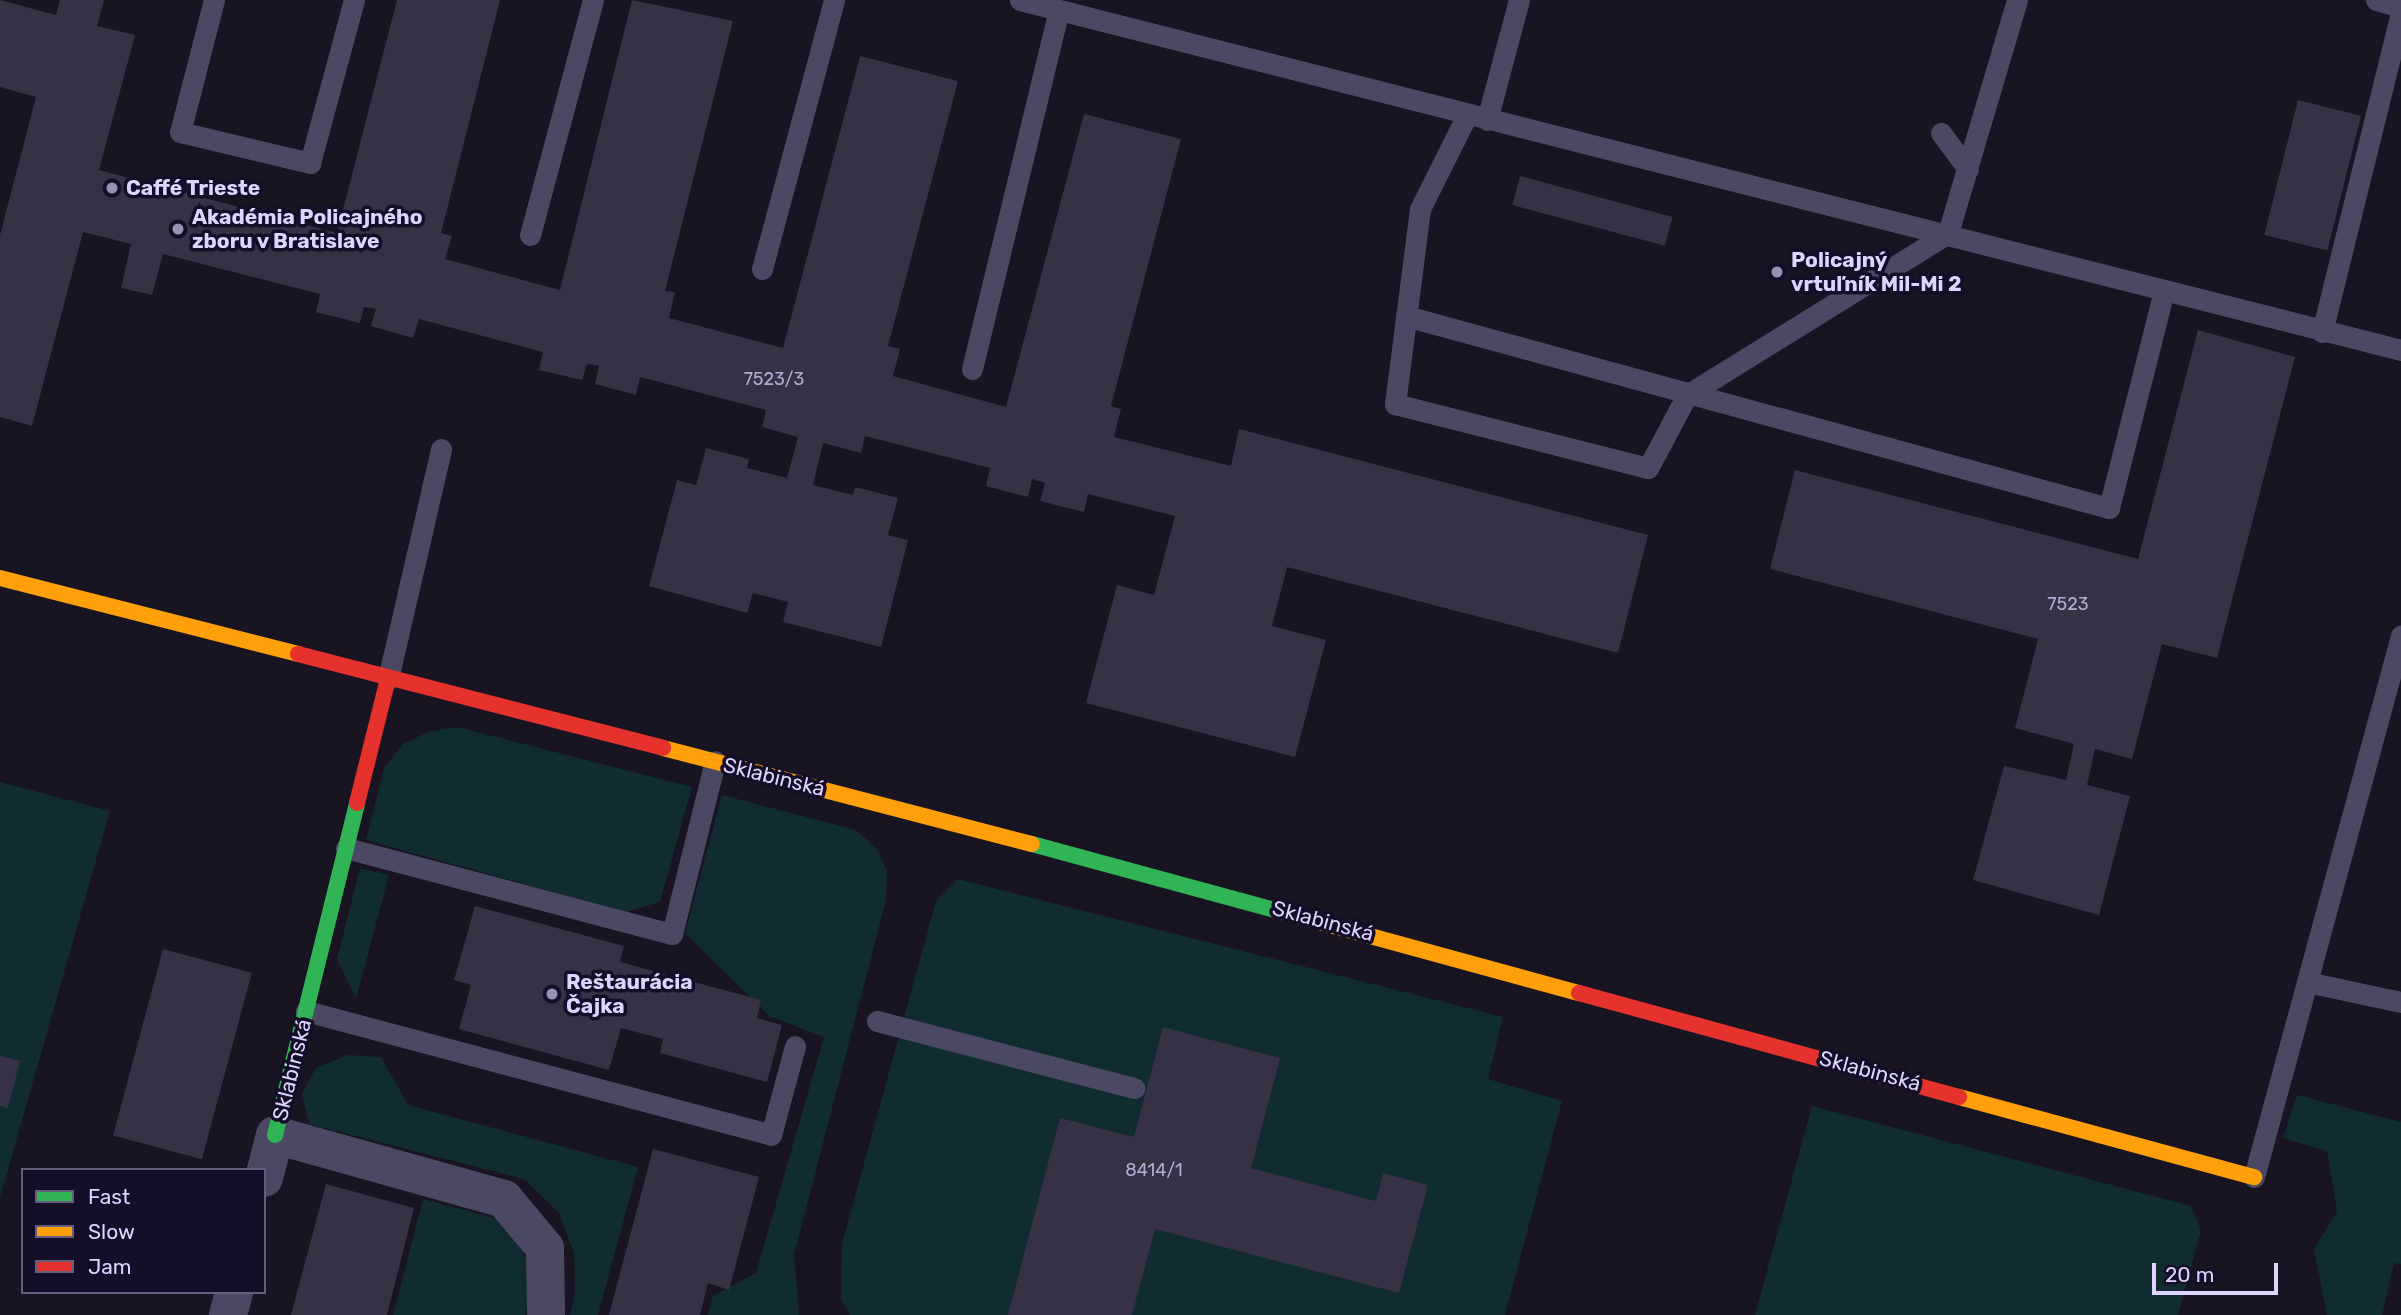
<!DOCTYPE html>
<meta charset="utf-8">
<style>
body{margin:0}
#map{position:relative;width:2401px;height:1315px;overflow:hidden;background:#181422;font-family:Rubik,sans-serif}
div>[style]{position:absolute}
.green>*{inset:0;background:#112c30}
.building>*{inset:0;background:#363144;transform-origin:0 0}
.lane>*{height:21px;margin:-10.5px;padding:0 10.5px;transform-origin:10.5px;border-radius:10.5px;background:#4b4863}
.street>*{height:38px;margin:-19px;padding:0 19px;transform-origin:19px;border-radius:19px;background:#4b4863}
.fast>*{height:16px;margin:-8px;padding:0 8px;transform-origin:8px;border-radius:8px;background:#30b455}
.slow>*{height:16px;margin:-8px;padding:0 8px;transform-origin:8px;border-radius:8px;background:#ff9f0a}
.jam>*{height:16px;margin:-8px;padding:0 8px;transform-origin:8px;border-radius:8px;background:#e5322d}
.dots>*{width:19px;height:19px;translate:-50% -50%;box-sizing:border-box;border:4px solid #140e28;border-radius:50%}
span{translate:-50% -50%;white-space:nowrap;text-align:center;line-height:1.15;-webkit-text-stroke:7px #140e28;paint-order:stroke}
.number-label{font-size:18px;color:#b3abd0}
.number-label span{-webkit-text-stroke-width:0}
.poi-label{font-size:21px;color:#ddd4ff;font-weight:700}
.left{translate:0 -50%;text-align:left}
.street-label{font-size:21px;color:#ddd4ff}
.legend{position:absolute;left:21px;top:1168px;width:245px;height:126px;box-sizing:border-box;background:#140e28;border:2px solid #645d7e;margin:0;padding:9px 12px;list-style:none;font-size:21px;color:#ddd4ff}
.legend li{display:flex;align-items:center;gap:14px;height:35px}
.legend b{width:35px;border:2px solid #645d7e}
.scale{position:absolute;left:2152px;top:1263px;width:126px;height:32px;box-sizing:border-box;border:4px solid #ddd4ff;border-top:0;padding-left:9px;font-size:21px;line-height:24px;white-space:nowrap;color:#ddd4ff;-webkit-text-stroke:5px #140e28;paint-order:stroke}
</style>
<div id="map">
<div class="green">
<i style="clip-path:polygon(457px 727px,692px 787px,660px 902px,626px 912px,366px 840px,384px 768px,403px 744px,430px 731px)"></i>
<i style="clip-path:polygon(0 782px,110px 811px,0 1198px)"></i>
<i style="clip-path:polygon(722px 795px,856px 830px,877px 849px,887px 871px,886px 900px,794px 1255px,799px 1315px,708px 1315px,713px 1296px,756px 1273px,824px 1037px,769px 1016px,685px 933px)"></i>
<i style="clip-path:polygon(360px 868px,389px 875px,356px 999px,337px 959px)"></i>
<i style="clip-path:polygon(958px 879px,1503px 1017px,1488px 1079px,1562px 1101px,1505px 1315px,850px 1315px,841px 1299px,842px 1244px,936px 901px)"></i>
<i style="clip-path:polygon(348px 1055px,381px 1057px,408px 1105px,638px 1167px,598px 1315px,570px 1315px,575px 1292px,574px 1253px,559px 1213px,524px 1179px,309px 1124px,302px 1094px,316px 1068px)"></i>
<i style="clip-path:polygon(2297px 1095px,2401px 1122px,2401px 1264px,2394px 1263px,2382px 1315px,2327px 1315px,2314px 1249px,2337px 1212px,2327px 1151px,2283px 1138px)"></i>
<i style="clip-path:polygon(1812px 1106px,2191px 1206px,2201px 1230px,2178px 1315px,1755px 1315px)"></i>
<i style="clip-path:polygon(423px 1199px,502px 1220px,528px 1261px,532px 1290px,525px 1315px,393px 1315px)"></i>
</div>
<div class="building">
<i style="clip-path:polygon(0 0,56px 15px,60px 0,104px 0,97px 26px,135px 35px,99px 170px,337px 233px,397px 0,500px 0,441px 233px,452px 236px,445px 259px,560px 290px,632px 0,733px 21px,665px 291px,675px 292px,669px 318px,783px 348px,860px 56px,958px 81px,888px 346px,900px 349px,893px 376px,1006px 407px,1084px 114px,1181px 139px,1111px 406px,1121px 409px,1114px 437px,1231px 466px,1239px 429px,1648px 535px,1618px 653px,1287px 567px,1272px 626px,1326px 640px,1295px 757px,1086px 703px,1117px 585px,1154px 595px,1175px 516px,1088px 494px,1084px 512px,1040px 501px,1045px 483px,1032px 479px,1028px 497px,986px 486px,990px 468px,865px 436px,861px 453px,823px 443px,813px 485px,853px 495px,855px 487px,898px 498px,888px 535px,908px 540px,881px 647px,783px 622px,788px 602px,753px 593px,747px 613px,649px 586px,677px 480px,696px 485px,706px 448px,749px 459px,747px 468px,787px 478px,798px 437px,762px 427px,766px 410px,640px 377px,636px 395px,595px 384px,599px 366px,587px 364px,582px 380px,539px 370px,543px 352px,419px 319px,413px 338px,371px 326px,376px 309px,364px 307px,360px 323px,316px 312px,320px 294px,163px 254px,152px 295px,121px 288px,131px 244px,83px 232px,32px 426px,0 417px,0 235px,36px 97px,0 87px)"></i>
<i style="left:2298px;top:100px;width:65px;height:139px;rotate:14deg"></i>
<i style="left:1520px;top:176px;width:158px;height:30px;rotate:15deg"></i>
<i style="clip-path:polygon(2198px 330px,2295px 357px,2217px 658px,2162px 644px,2132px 759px,2095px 749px,2087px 785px,2130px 796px,2099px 915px,1973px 880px,2004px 766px,2066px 780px,2074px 744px,2015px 728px,2038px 639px,1770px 569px,1795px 470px,2138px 559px)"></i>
<i style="clip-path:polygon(475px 906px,624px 946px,620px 962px,761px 1000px,757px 1018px,782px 1025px,767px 1082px,660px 1053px,663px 1039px,621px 1028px,609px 1070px,459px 1029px,471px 985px,454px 980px)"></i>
<i style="left:163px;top:949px;width:92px;height:193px;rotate:15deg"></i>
<i style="clip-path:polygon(1163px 1027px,1280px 1058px,1251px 1168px,1376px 1201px,1383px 1173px,1428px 1185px,1399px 1293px,1155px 1229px,1132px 1315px,1008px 1315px,1060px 1118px,1134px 1137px)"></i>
<i style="clip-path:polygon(0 1056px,20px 1061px,8px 1108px,0 1106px)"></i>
<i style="clip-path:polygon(653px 1149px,759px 1177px,729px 1290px,708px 1283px,700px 1315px,609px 1315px)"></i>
<i style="clip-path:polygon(326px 1184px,414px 1208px,387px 1315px,291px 1315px)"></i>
</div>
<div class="lane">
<i style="left:214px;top:0;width:136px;rotate:104.4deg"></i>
<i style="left:180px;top:132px;width:134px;rotate:13.4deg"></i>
<i style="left:310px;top:163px;width:169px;rotate:-74.9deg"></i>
<i style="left:1020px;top:0;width:1425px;rotate:14.22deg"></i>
<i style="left:2376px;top:0;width:26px;rotate:16deg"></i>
<i style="left:1467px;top:115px;width:105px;rotate:116.6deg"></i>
<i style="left:1420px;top:209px;width:197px;rotate:97.3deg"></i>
<i style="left:1395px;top:404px;width:261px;rotate:14.2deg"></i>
<i style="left:1648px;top:468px;width:83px;rotate:-61.9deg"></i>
<i style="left:1687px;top:395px;width:307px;rotate:-31.8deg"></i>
<i style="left:1948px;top:233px;width:243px;rotate:-73.5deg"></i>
<i style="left:1487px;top:120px;width:124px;rotate:-75.1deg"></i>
<i style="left:1941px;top:133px;width:45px;rotate:53.1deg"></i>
<i style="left:530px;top:235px;width:243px;rotate:-75deg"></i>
<i style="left:762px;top:269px;width:278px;rotate:-75deg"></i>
<i style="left:1406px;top:316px;width:729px;rotate:15.28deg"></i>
<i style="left:2109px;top:508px;width:225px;rotate:-75.8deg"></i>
<i style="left:2322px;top:332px;width:329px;rotate:-76.1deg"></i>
<i style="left:972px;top:369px;width:369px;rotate:-76.4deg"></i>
<i style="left:388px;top:679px;width:236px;rotate:-77deg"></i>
<i style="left:346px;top:848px;width:337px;rotate:14.8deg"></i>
<i style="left:672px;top:934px;width:178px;rotate:-76deg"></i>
<i style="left:2307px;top:982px;width:96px;rotate:12deg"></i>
<i style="left:306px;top:1011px;width:481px;rotate:14.9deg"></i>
<i style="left:771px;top:1135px;width:92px;rotate:-74.9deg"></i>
<i style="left:877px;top:1021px;width:266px;rotate:14.6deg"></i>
<i style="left:2254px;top:1177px;width:561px;rotate:-74.8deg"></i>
</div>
<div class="street">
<i style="left:264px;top:1178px;width:44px;rotate:-75.7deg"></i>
<i style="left:275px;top:1135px;width:238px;rotate:15.6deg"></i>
<i style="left:504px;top:1199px;width:64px;rotate:50.1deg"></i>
<i style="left:545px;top:1248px;width:67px;rotate:89.1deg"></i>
<i style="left:228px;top:1315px;width:24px;rotate:-75deg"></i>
</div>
<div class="fast">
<i style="left:1032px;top:844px;width:297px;rotate:15.2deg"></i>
<i style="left:275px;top:1135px;width:342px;rotate:-76.1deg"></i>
</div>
<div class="slow">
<i style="left:0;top:578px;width:308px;rotate:14.3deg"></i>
<i style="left:663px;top:748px;width:381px;rotate:14.6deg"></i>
<i style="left:1319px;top:922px;width:270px;rotate:15.3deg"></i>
<i style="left:1959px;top:1097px;width:306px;rotate:15.2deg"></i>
</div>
<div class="jam">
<i style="left:298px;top:654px;width:377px;rotate:14.4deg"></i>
<i style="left:357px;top:803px;width:128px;rotate:-76deg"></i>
<i style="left:1579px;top:993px;width:394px;rotate:15.3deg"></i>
</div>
<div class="dots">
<i style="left:112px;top:188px;background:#9891b2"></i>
<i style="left:178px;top:229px;background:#9891b2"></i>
<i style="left:1777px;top:272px;background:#9891b2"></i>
<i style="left:552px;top:994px;background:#9891b2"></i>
</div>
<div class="number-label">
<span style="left:774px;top:379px">7523/3</span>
<span style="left:2068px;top:604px">7523</span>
<span style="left:1154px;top:1170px">8414/1</span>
</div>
<div class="poi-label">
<span class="left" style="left:126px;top:188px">Caffé Trieste</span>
<span class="left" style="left:192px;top:229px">Akadémia Policajného<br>zboru v Bratislave</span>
<span class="left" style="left:1791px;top:272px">Policajný<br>vrtuľník Mil-Mi 2</span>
<span class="left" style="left:566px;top:994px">Reštaurácia<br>Čajka</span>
</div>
<div class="street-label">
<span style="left:774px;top:777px;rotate:14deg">Sklabinská</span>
<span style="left:1323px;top:921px;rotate:15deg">Sklabinská</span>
<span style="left:292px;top:1070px;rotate:-76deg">Sklabinská</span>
<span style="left:1870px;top:1071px;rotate:15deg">Sklabinská</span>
</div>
<ul class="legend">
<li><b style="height:9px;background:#30b455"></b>Fast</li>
<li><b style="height:9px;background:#ff9f0a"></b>Slow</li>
<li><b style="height:9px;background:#e5322d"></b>Jam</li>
</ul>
<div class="scale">20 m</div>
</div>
